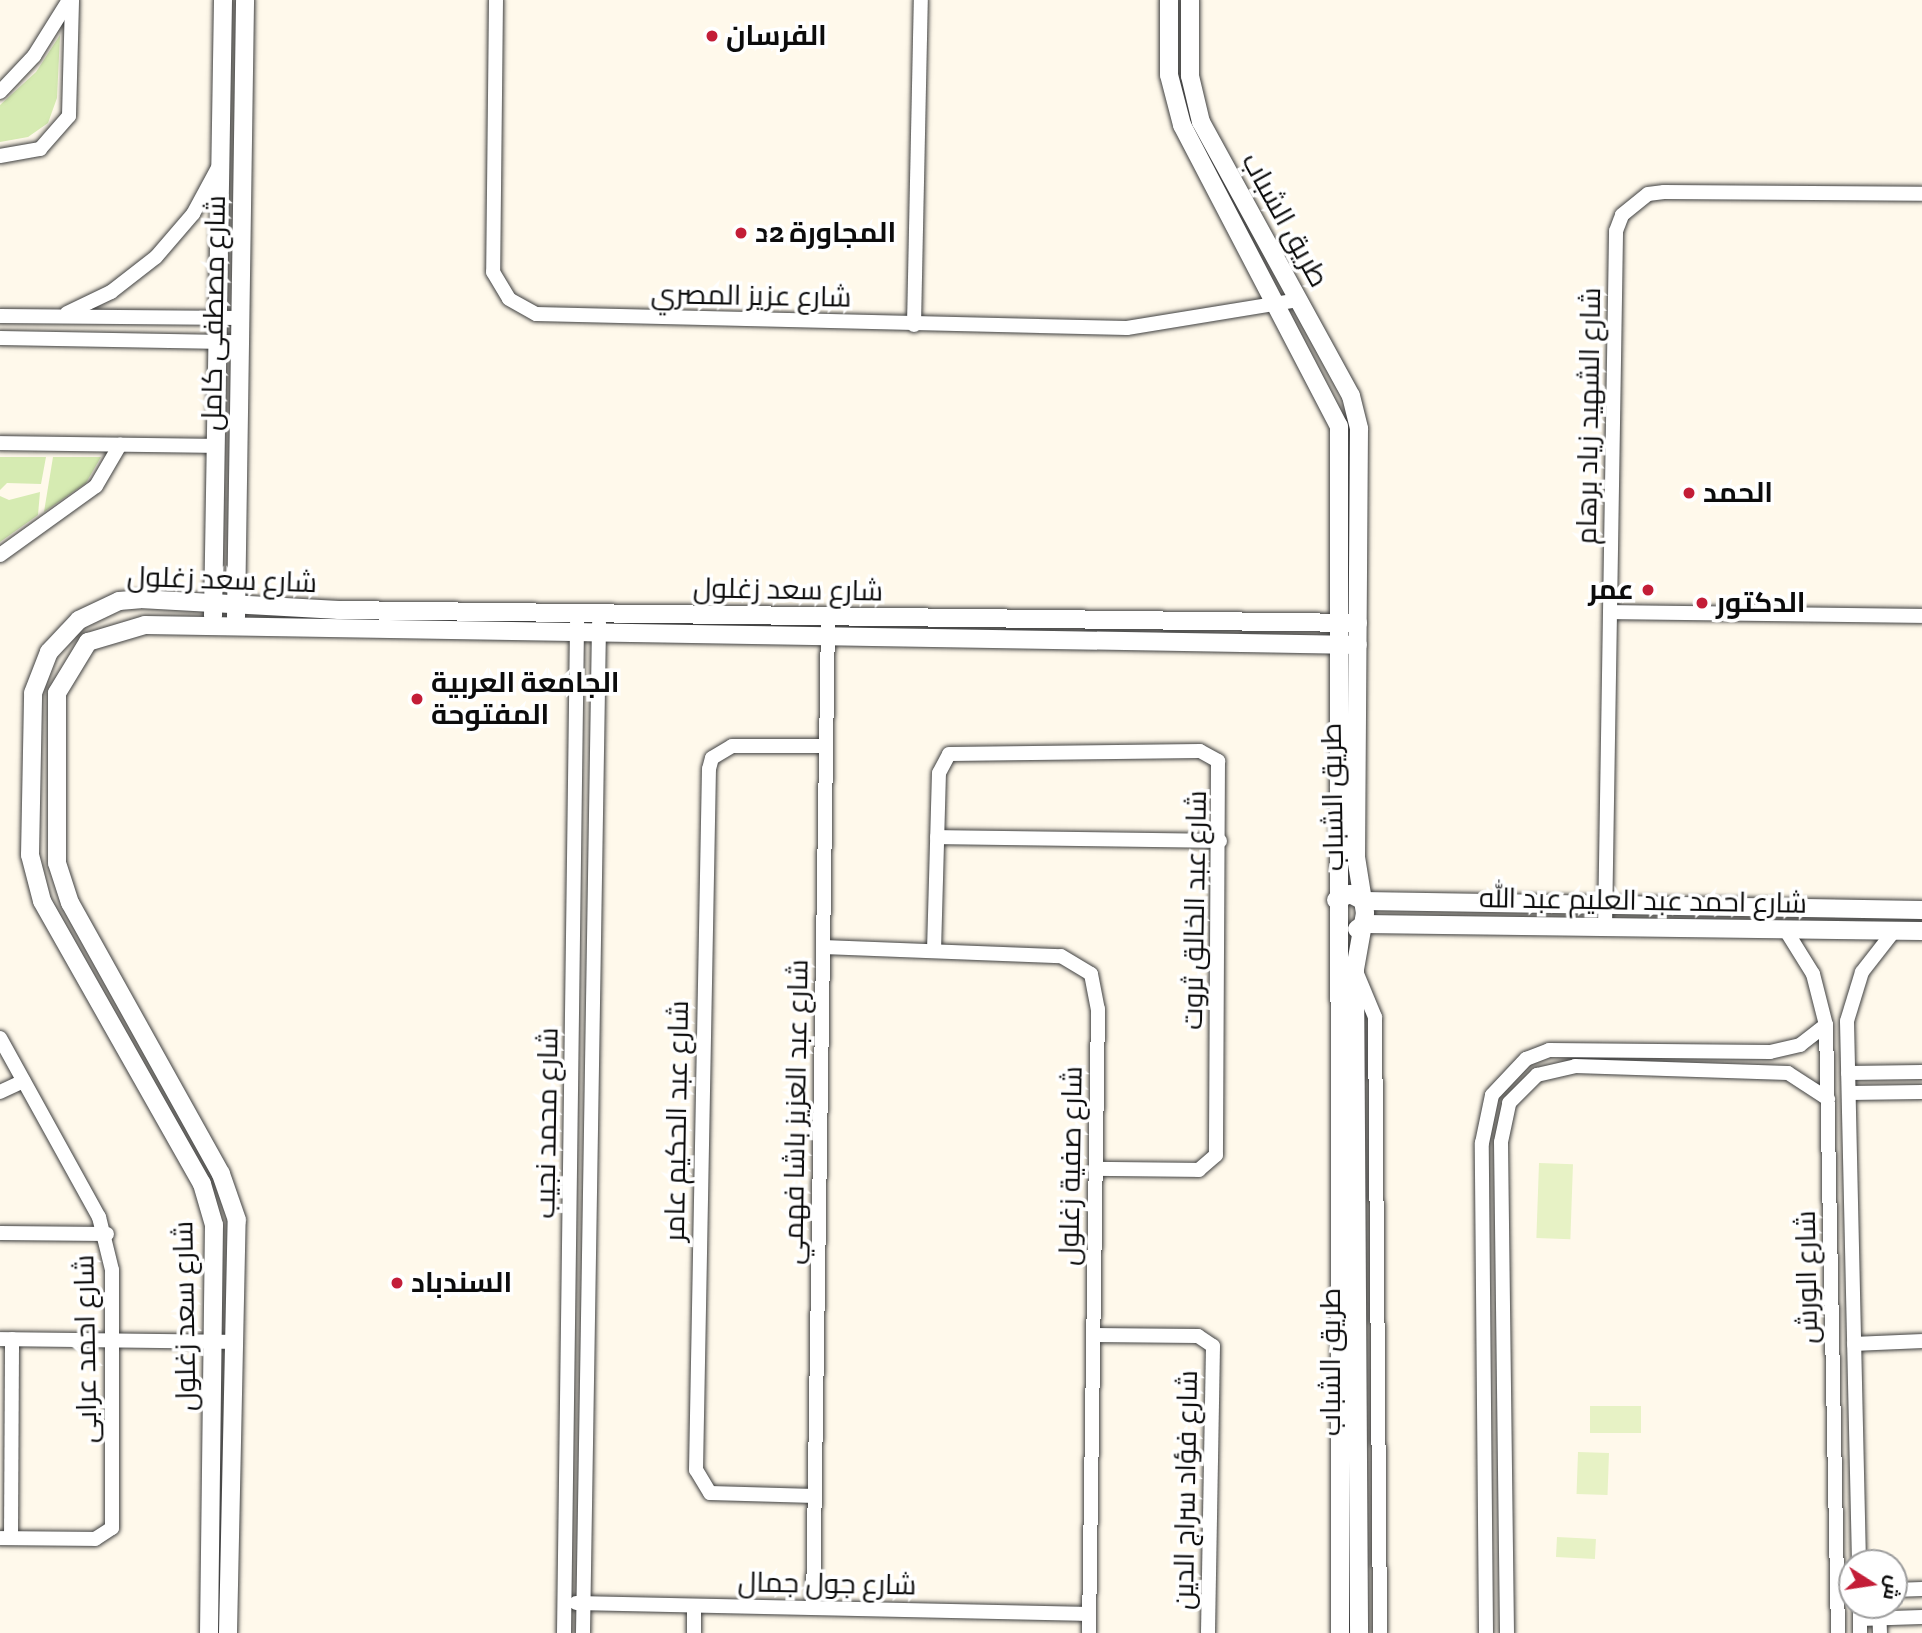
<!DOCTYPE html>
<meta charset="utf-8">
<style>
body{margin:0}
#map{position:relative;width:1922px;height:1633px;overflow:hidden;background:#fff9eb;font-family:"Zilla Slab",Cairo,serif}
div>[style]{position:absolute}
.green>*{inset:0;background:#d6ebb2}
.pitch>*{inset:0;background:#e7f2c5;transform-origin:0 0}
.roads{filter:drop-shadow(0 0 2px #3f3f3f) drop-shadow(0 0 2px #3f3f3f)}
.minor>*{height:14px;margin:-7px;padding:0 7px;transform-origin:7px;border-radius:7px;background:#fff}
.tertiary>*{height:18px;margin:-9px;padding:0 9px;transform-origin:9px;border-radius:9px;background:#fff}
.dots>*{width:19px;height:19px;translate:-50% -50%;box-sizing:border-box;border:4px solid #fff;border-radius:50%}
span{translate:-50% -50%;white-space:nowrap;text-align:center;line-height:1.15;-webkit-text-stroke:7px #fff;paint-order:stroke}
.poi-label{font-size:28px;color:#0c0c0c;font-weight:700}
.left{translate:0 -50%;text-align:left}
.right{translate:-100% -50%;text-align:right}
.street-label{font-size:28px;color:#0c0c0c}
.north{position:absolute;left:1838px;top:1549px;width:70px;height:70px;box-sizing:border-box;background:#fff;border:2px solid #9e9e9e;border-radius:50%;rotate:102deg;font-size:19px;font-weight:700;line-height:28px;text-align:center;color:#0c0c0c}
.north::after{content:'';display:block;margin:auto;width:24px;height:32px;background:#c31d37;clip-path:polygon(50% 0,100% 100%,50% 72%,0 100%)}
</style>
<div id="map">
<div class="green">
<i style="clip-path:polygon(60px 35px,57px 98px,48px 123px,28px 137px,0 142px,0 105px,36px 72px)"></i>
<i style="clip-path:polygon(0 457px,46px 457px,41px 484px,7px 483px,0 490px)"></i>
<i style="clip-path:polygon(53px 457px,101px 457px,86px 483px,44px 512px)"></i>
<i style="clip-path:polygon(40px 492px,38px 515px,0 542px,0 496px,9px 500px)"></i>
</div>
<div class="pitch">
<i style="left:1539px;top:1163px;width:34px;height:75px;rotate:2deg"></i>
<i style="left:1590px;top:1406px;width:51px;height:27px"></i>
<i style="left:1578px;top:1452px;width:31px;height:42px;rotate:2deg"></i>
<i style="left:1557px;top:1537px;width:39px;height:20px;rotate:3deg"></i>
</div>
<div class="roads">
<div class="minor">
<i style="left:496px;top:0;width:272px;rotate:90.6deg"></i>
<i style="left:493px;top:272px;width:31px;rotate:59deg"></i>
<i style="left:509px;top:299px;width:31px;rotate:29deg"></i>
<i style="left:536px;top:314px;width:591px;rotate:1.36deg"></i>
<i style="left:1127px;top:328px;width:173px;rotate:-9.3deg"></i>
<i style="left:0;top:92px;width:50px;rotate:-46.6deg"></i>
<i style="left:34px;top:56px;width:66px;rotate:-58deg"></i>
<i style="left:0;top:156px;width:41px;rotate:-9.9deg"></i>
<i style="left:40px;top:149px;width:44px;rotate:-48.7deg"></i>
<i style="left:69px;top:116px;width:116px;rotate:-88.5deg"></i>
<i style="left:67px;top:313px;width:49px;rotate:-25.5deg"></i>
<i style="left:111px;top:292px;width:57px;rotate:-37.9deg"></i>
<i style="left:156px;top:257px;width:57px;rotate:-49.3deg"></i>
<i style="left:193px;top:214px;width:55px;rotate:-61.6deg"></i>
<i style="left:0;top:316px;width:240px;rotate:0.5deg"></i>
<i style="left:914px;top:325px;width:325px;rotate:-88.8deg"></i>
<i style="left:0;top:338px;width:240px;rotate:1deg"></i>
<i style="left:0;top:443px;width:216px;rotate:0.8deg"></i>
<i style="left:0;top:555px;width:118px;rotate:-35.7deg"></i>
<i style="left:96px;top:486px;width:48px;rotate:-59.7deg"></i>
<i style="left:1610px;top:612px;width:312px;rotate:0.7deg"></i>
<i style="left:937px;top:837px;width:283px;rotate:0.8deg"></i>
<i style="left:1605px;top:927px;width:696px;rotate:-89.09deg"></i>
<i style="left:1616px;top:231px;width:17px;rotate:-69deg"></i>
<i style="left:1622px;top:215px;width:33px;rotate:-39deg"></i>
<i style="left:1648px;top:194px;width:16px;rotate:-7deg"></i>
<i style="left:1664px;top:192px;width:258px;rotate:0.4deg"></i>
<i style="left:1785px;top:929px;width:53px;rotate:58.1deg"></i>
<i style="left:1813px;top:974px;width:53px;rotate:75.7deg"></i>
<i style="left:1826px;top:1025px;width:608px;rotate:88.87deg"></i>
<i style="left:823px;top:947px;width:238px;rotate:2.2deg"></i>
<i style="left:1061px;top:956px;width:35px;rotate:31deg"></i>
<i style="left:1091px;top:974px;width:36px;rotate:79deg"></i>
<i style="left:1098px;top:1009px;width:624px;rotate:90.83deg"></i>
<i style="left:934px;top:951px;width:178px;rotate:-88.4deg"></i>
<i style="left:939px;top:773px;width:21px;rotate:-62deg"></i>
<i style="left:949px;top:754px;width:251px;rotate:-0.7deg"></i>
<i style="left:1200px;top:751px;width:21px;rotate:29deg"></i>
<i style="left:1218px;top:761px;width:394px;rotate:90.3deg"></i>
<i style="left:1216px;top:1155px;width:23px;rotate:139deg"></i>
<i style="left:1199px;top:1170px;width:104px;rotate:-179.4deg"></i>
<i style="left:1355px;top:969px;width:52px;rotate:67.4deg"></i>
<i style="left:1375px;top:1017px;width:616px;rotate:89.53deg"></i>
<i style="left:0;top:1038px;width:205px;rotate:61.1deg"></i>
<i style="left:99px;top:1217px;width:55px;rotate:76.2deg"></i>
<i style="left:112px;top:1270px;width:258px;rotate:90deg"></i>
<i style="left:112px;top:1528px;width:20px;rotate:147deg"></i>
<i style="left:95px;top:1539px;width:95px;rotate:-179.4deg"></i>
<i style="left:1848px;top:1073px;width:74px;rotate:-0.8deg"></i>
<i style="left:0;top:1092px;width:26px;rotate:-25deg"></i>
<i style="left:1849px;top:1093px;width:73px;rotate:-0.8deg"></i>
<i style="left:0;top:1233px;width:107px;rotate:0.5deg"></i>
<i style="left:1093px;top:1335px;width:105px;rotate:0.5deg"></i>
<i style="left:1198px;top:1336px;width:18px;rotate:34deg"></i>
<i style="left:1213px;top:1346px;width:287px;rotate:91deg"></i>
<i style="left:0;top:1339px;width:236px;rotate:0.7deg"></i>
<i style="left:1854px;top:1344px;width:68px;rotate:-2.5deg"></i>
<i style="left:815px;top:1496px;width:105px;rotate:-178.4deg"></i>
<i style="left:710px;top:1493px;width:27px;rotate:-121deg"></i>
<i style="left:696px;top:1470px;width:701px;rotate:-88.94deg"></i>
<i style="left:709px;top:769px;width:11px;rotate:-75deg"></i>
<i style="left:712px;top:758px;width:23px;rotate:-31deg"></i>
<i style="left:732px;top:746px;width:94px"></i>
<i style="left:11px;top:1538px;width:199px;rotate:-89.7deg"></i>
<i style="left:1859px;top:1563px;width:542px;rotate:-91.27deg"></i>
<i style="left:1847px;top:1021px;width:51px;rotate:-73deg"></i>
<i style="left:1862px;top:972px;width:52px;rotate:-52deg"></i>
<i style="left:1894px;top:1590px;width:28px;rotate:-2deg"></i>
<i style="left:576px;top:1603px;width:513px;rotate:1.23deg"></i>
<i style="left:1860px;top:1605px;width:28px;rotate:90deg"></i>
<i style="left:1879px;top:1605px;width:28px;rotate:88deg"></i>
<i style="left:813px;top:1608px;width:992px;rotate:-89.13deg"></i>
<i style="left:1860px;top:1619px;width:62px;rotate:-1.8deg"></i>
<i style="left:564px;top:1633px;width:1011px;rotate:-89.26deg"></i>
<i style="left:583px;top:1633px;width:1010px;rotate:-89.09deg"></i>
<i style="left:694px;top:1633px;width:27px;rotate:-90deg"></i>
<i style="left:1486px;top:1633px;width:490px;rotate:-90.5deg"></i>
<i style="left:1482px;top:1143px;width:49px;rotate:-78.2deg"></i>
<i style="left:1492px;top:1095px;width:50px;rotate:-46.6deg"></i>
<i style="left:1526px;top:1059px;width:25px;rotate:-21deg"></i>
<i style="left:1549px;top:1050px;width:221px;rotate:0.5deg"></i>
<i style="left:1770px;top:1052px;width:31px;rotate:-13deg"></i>
<i style="left:1800px;top:1045px;width:33px;rotate:-38deg"></i>
<i style="left:1507px;top:1633px;width:491px;rotate:-90.7deg"></i>
<i style="left:1501px;top:1142px;width:40px;rotate:-78deg"></i>
<i style="left:1509px;top:1103px;width:40px;rotate:-45deg"></i>
<i style="left:1537px;top:1075px;width:39px;rotate:-13deg"></i>
<i style="left:1575px;top:1066px;width:213px;rotate:1.9deg"></i>
<i style="left:1788px;top:1073px;width:48px;rotate:33deg"></i>
</div>
<div class="tertiary">
<i style="left:1169px;top:0;width:75px;rotate:90deg"></i>
<i style="left:1169px;top:75px;width:52px;rotate:75.4deg"></i>
<i style="left:1182px;top:125px;width:339px;rotate:62.5deg"></i>
<i style="left:1339px;top:426px;width:1207px;rotate:89.95deg"></i>
<i style="left:1190px;top:0;width:76px;rotate:90deg"></i>
<i style="left:1190px;top:76px;width:47px;rotate:76.6deg"></i>
<i style="left:1201px;top:122px;width:312px;rotate:61.3deg"></i>
<i style="left:1351px;top:396px;width:34px;rotate:76deg"></i>
<i style="left:1359px;top:429px;width:428px;rotate:90.4deg"></i>
<i style="left:1356px;top:857px;width:57px;rotate:80.9deg"></i>
<i style="left:1365px;top:913px;width:57px;rotate:100.1deg"></i>
<i style="left:1355px;top:969px;width:664px;rotate:89.65deg"></i>
<i style="left:213px;top:616px;width:616px;rotate:-89.07deg"></i>
<i style="left:236px;top:617px;width:617px;rotate:-89.16deg"></i>
<i style="left:1336px;top:900px;width:15px;rotate:-23deg"></i>
<i style="left:1350px;top:894px;width:16px;rotate:27deg"></i>
<i style="left:1364px;top:901px;width:558px;rotate:0.92deg"></i>
<i style="left:1357px;top:929px;width:9px;rotate:-36deg"></i>
<i style="left:1364px;top:924px;width:558px;rotate:0.72deg"></i>
<i style="left:209px;top:1633px;width:408px;rotate:-89.3deg"></i>
<i style="left:214px;top:1225px;width:43px;rotate:-106.3deg"></i>
<i style="left:202px;top:1184px;width:325px;rotate:-119.5deg"></i>
<i style="left:42px;top:901px;width:48px;rotate:-104.6deg"></i>
<i style="left:30px;top:855px;width:162px;rotate:-88.9deg"></i>
<i style="left:33px;top:693px;width:44px;rotate:-68.7deg"></i>
<i style="left:49px;top:652px;width:44px;rotate:-46.8deg"></i>
<i style="left:79px;top:620px;width:44px;rotate:-25.4deg"></i>
<i style="left:119px;top:601px;width:21px;rotate:-5deg"></i>
<i style="left:140px;top:599px;width:199px;rotate:3.2deg"></i>
<i style="left:339px;top:610px;width:1019px;rotate:0.73deg"></i>
<i style="left:228px;top:1633px;width:413px;rotate:-88.8deg"></i>
<i style="left:237px;top:1220px;width:49px;rotate:-109.2deg"></i>
<i style="left:221px;top:1174px;width:310px;rotate:-119.1deg"></i>
<i style="left:70px;top:903px;width:42px;rotate:-108deg"></i>
<i style="left:57px;top:863px;width:170px;rotate:-90deg"></i>
<i style="left:57px;top:693px;width:60px;rotate:-58.7deg"></i>
<i style="left:88px;top:642px;width:59px;rotate:-16.6deg"></i>
<i style="left:145px;top:625px;width:1213px;rotate:0.94deg"></i>
</div>
</div>
<div class="dots">
<i style="left:712px;top:36px;background:#c31d37"></i>
<i style="left:741px;top:233px;background:#c31d37"></i>
<i style="left:1689px;top:493px;background:#c31d37"></i>
<i style="left:1648px;top:590px;background:#c31d37"></i>
<i style="left:1702px;top:603px;background:#c31d37"></i>
<i style="left:417px;top:699px;background:#c31d37"></i>
<i style="left:397px;top:1283px;background:#c31d37"></i>
</div>
<div class="poi-label">
<span class="left" style="left:726px;top:36px">الفرسان</span>
<span class="left" style="left:755px;top:233px">المجاورة 2د</span>
<span class="left" style="left:1703px;top:493px">الحمد</span>
<span class="right" style="left:1634px;top:590px">عمر</span>
<span class="left" style="left:1716px;top:603px">الدكتور</span>
<span class="left" style="left:431px;top:699px">الجامعة العربية<br>المفتوحة</span>
<span class="left" style="left:411px;top:1283px">السندباد</span>
</div>
<div class="street-label">
<span style="left:1285px;top:220px;rotate:61deg">طريق الشباب</span>
<span style="left:751px;top:296px;rotate:1deg">شارع عزيز المصري</span>
<span style="left:214px;top:313px;rotate:-89deg">شارع مصطفى كامل</span>
<span style="left:1589px;top:416px;rotate:-89deg">شارع الشهيد زياد برهام</span>
<span style="left:222px;top:580px;rotate:2deg">شارع سعد زغلول</span>
<span style="left:788px;top:590px;rotate:1deg">شارع سعد زغلول</span>
<span style="left:1333px;top:797px;rotate:-91deg">طريق الشباب</span>
<span style="left:1643px;top:901px;rotate:1deg">شارع احمد عبد العليم عبد الله</span>
<span style="left:1195px;top:910px;rotate:-89deg">شارع عبد الخالق ثروت</span>
<span style="left:796px;top:1112px;rotate:-89deg">شارع عبد العزيز باشا فهمي</span>
<span style="left:677px;top:1121px;rotate:-89deg">شارع عبد الحكيم عامر</span>
<span style="left:547px;top:1123px;rotate:-89deg">شارع محمد نجيب</span>
<span style="left:1071px;top:1166px;rotate:-89deg">شارع صفية زغلول</span>
<span style="left:1807px;top:1277px;rotate:-91deg">شارع الورش</span>
<span style="left:185px;top:1316px;rotate:-91deg">شارع سعد زغلول</span>
<span style="left:86px;top:1349px;rotate:-91deg">شارع احمد عرابى</span>
<span style="left:1331px;top:1362px;rotate:-90deg">طريق الشباب</span>
<span style="left:1186px;top:1490px;rotate:-89deg">شارع فؤاد سراج الدين</span>
<span style="left:827px;top:1584px;rotate:1deg">شارع جول جمال</span>
</div>
<div class="north">ش</div>
</div>
